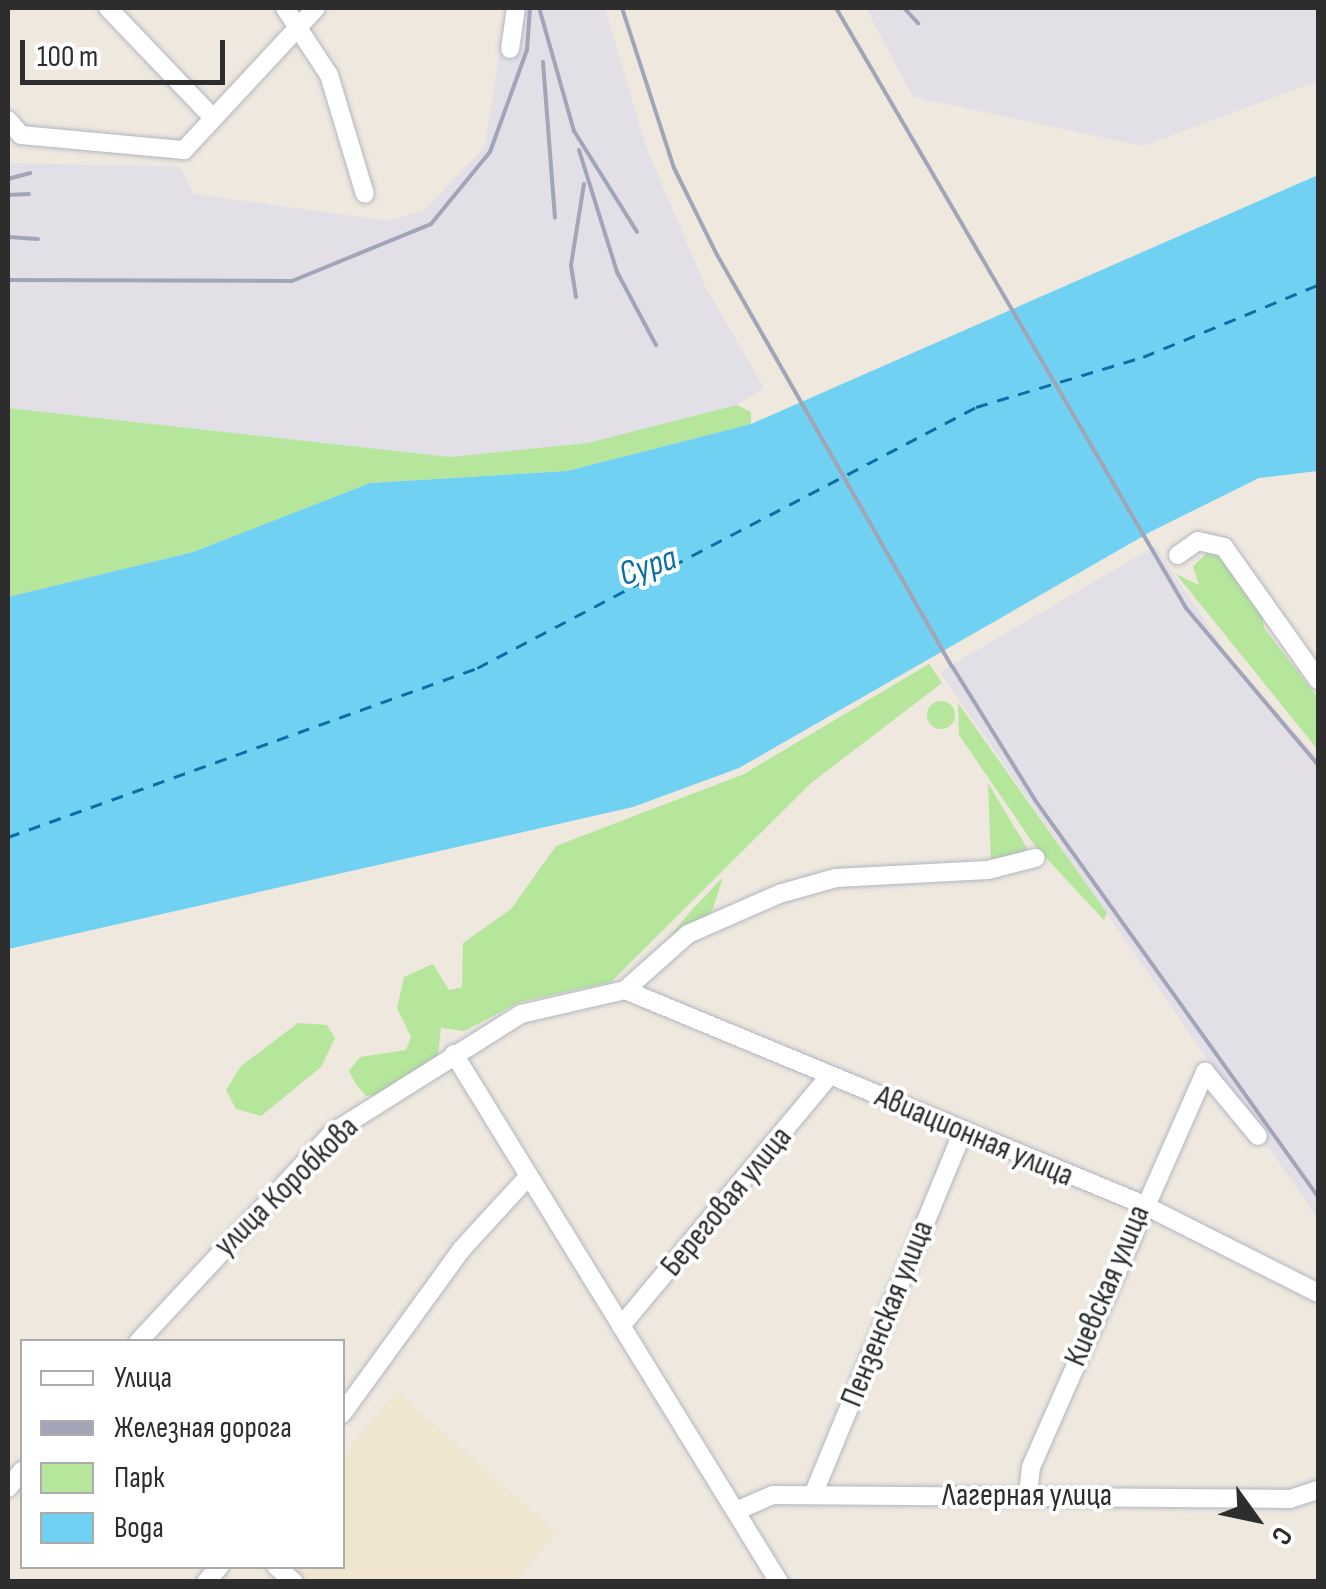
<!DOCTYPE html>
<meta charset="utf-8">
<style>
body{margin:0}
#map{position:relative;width:1326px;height:1589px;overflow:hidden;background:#eee8df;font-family:"Sofia Sans Condensed",sans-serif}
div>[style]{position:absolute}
.industrial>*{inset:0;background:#e2dfe7}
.education>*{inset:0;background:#f0e5cf}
.green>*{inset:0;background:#b5e69b}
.round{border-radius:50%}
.water>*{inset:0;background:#70d1f2}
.ferry>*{height:2.5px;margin-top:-1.25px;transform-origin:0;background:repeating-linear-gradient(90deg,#0a70a4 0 12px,transparent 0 22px)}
.roads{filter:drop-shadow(0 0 2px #b3b6c0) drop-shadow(0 0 2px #b3b6c0)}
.street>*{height:18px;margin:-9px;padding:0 9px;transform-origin:9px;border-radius:9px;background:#fff}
.rail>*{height:4px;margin:-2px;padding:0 2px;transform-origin:2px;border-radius:2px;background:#a1a5b7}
span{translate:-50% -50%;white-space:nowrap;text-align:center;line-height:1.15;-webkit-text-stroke:8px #fff;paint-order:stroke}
.street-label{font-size:32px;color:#2d2d2d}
.water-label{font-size:35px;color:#0a70a4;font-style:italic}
.frame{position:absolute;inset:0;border:10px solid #2d2d2d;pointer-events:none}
.legend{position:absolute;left:20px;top:1339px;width:325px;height:230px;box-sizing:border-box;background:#fff;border:2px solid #ababab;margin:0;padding:12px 18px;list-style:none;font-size:30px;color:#2d2d2d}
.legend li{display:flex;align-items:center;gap:20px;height:50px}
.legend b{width:50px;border:2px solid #ababab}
.north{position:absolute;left:1206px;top:1469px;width:100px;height:100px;-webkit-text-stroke:8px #fff;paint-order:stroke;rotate:123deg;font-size:28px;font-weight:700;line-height:40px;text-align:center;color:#2d2d2d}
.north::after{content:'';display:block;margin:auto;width:35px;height:45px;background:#2d2d2d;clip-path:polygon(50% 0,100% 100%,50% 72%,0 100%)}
.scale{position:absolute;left:20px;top:40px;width:205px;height:45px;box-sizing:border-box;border:5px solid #2d2d2d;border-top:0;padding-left:12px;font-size:30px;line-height:35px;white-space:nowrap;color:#2d2d2d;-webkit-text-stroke:8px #fff;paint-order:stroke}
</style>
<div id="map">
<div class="industrial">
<i style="clip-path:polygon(524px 8px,605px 8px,646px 147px,706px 288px,764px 388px,723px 413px,588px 443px,450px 457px,8px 408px,8px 163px,180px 167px,194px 194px,389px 221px,424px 210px,485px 147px,500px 49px,521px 50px)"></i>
<i style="clip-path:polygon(866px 8px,1318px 8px,1318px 81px,1143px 146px,913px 97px)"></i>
<i style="clip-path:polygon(1155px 546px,1240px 674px,1318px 758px,1318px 1219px,940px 672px)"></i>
</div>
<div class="education">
<i style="clip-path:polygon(397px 1392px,556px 1533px,514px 1581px,302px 1581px,285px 1567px,342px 1566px,343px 1456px)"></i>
</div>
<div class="green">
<i style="clip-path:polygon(737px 405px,751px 412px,751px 424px,567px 471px,370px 483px,193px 552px,8px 597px,8px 408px,450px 457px,588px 443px)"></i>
<i style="clip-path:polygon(1207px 553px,1222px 557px,1261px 605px,1264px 628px,1318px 698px,1318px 750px,1176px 574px,1199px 585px,1193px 566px)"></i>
<i style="clip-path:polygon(929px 664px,942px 683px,811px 783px,611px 982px,520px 1002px,464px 1031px,441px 1028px,438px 1056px,383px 1095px,366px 1096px,356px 1084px,349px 1071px,360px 1057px,406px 1050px,411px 1037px,397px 1008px,404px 977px,433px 964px,449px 990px,462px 987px,463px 943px,511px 909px,556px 846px,744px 774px)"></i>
<i class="round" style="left:927px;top:701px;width:28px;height:28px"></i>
<i style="clip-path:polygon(958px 703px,1107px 913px,1104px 920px,1035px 846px,959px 735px)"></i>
<i style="clip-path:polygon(988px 783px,1027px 848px,1023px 856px,991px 861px)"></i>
<i style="clip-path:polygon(723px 877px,711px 914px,667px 940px,690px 912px)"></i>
<i style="clip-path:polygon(298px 1023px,327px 1025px,335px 1038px,321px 1067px,261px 1116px,236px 1109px,226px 1090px,241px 1066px)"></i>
</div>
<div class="water">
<i style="clip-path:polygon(1318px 175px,1318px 471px,1259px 478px,1152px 531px,739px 768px,633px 807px,8px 949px,8px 597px,193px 552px,370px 483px,567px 471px,751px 424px)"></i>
</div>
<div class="ferry">
<i style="left:8px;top:837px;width:499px;rotate:-19.8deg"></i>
<i style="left:477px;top:668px;width:563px;rotate:-27.61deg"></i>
<i style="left:976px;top:407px;width:174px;rotate:-16.7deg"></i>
<i style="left:1143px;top:357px;width:189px;rotate:-22.4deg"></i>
</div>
<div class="roads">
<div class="street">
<i style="left:108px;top:8px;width:153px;rotate:46.3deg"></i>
<i style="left:285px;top:8px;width:80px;rotate:56.7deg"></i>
<i style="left:329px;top:75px;width:124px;rotate:73.2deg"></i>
<i style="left:510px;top:49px;width:41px;rotate:-81.7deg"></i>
<i style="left:8px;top:120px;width:20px;rotate:49deg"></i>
<i style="left:21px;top:135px;width:164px;rotate:5.3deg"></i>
<i style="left:184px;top:150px;width:194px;rotate:-47.1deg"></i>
<i style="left:1178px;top:555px;width:24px;rotate:-35deg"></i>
<i style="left:1198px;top:541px;width:27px;rotate:13deg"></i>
<i style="left:1224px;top:547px;width:163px;rotate:54.7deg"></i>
<i style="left:625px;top:990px;width:560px;rotate:22.49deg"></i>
<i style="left:1142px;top:1204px;width:197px;rotate:26.8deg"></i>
<i style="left:454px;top:1054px;width:620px;rotate:58.39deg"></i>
<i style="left:621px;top:1326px;width:325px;rotate:-50.2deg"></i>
<i style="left:138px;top:1342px;width:285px;rotate:-47.1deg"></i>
<i style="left:332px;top:1133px;width:223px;rotate:-32.2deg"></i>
<i style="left:521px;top:1014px;width:107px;rotate:-13deg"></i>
<i style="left:625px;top:990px;width:84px;rotate:-41.6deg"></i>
<i style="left:688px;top:934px;width:99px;rotate:-23.7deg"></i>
<i style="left:779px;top:894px;width:59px;rotate:-15.7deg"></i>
<i style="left:836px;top:878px;width:152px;rotate:-3deg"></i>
<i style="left:988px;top:870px;width:49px;rotate:-14.3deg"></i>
<i style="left:342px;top:1414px;width:203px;rotate:-54deg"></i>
<i style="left:461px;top:1250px;width:98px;rotate:-47.5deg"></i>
<i style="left:8px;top:1488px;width:22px;rotate:-51deg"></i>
<i style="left:813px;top:1495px;width:391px;rotate:-67.6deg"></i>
<i style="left:1028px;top:1495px;width:28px;rotate:-84deg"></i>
<i style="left:1031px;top:1467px;width:432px;rotate:-66.2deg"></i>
<i style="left:1205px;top:1072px;width:83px;rotate:50.4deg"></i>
<i style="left:736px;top:1511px;width:40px;rotate:-23.4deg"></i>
<i style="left:773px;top:1495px;width:517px;rotate:0.44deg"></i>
<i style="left:1290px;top:1499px;width:29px;rotate:-18deg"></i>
<i style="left:276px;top:1566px;width:24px;rotate:42deg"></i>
<i style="left:206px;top:1582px;width:21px;rotate:-49deg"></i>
</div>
</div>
<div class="rail">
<i style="left:622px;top:8px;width:168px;rotate:72deg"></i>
<i style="left:674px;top:168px;width:95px;rotate:63.7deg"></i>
<i style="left:716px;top:253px;width:476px;rotate:60.3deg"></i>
<i style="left:952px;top:666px;width:158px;rotate:58.2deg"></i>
<i style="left:1035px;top:800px;width:488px;rotate:54.5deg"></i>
<i style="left:836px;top:8px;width:695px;rotate:59.74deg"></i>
<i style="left:1186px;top:608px;width:205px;rotate:49.9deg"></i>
<i style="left:904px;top:8px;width:21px;rotate:47deg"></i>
<i style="left:540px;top:11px;width:125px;rotate:74.2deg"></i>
<i style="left:574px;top:131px;width:119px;rotate:58deg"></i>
<i style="left:543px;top:62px;width:156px;rotate:85.6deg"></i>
<i style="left:579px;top:150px;width:128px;rotate:72.7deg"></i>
<i style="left:617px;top:272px;width:83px;rotate:61.9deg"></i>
<i style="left:8px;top:179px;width:23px;rotate:-15deg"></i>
<i style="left:8px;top:195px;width:21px;rotate:-3deg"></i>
<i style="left:8px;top:237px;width:30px;rotate:4deg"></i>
<i style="left:8px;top:280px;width:284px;rotate:0.2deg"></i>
<i style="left:292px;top:281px;width:150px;rotate:-22.3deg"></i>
<i style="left:431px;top:224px;width:93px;rotate:-50.7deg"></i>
<i style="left:490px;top:152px;width:109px;rotate:-70.1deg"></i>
<i style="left:527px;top:50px;width:42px;rotate:-85.9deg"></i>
<i style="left:576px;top:297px;width:32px;rotate:-99deg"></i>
<i style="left:571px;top:265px;width:82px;rotate:-80.9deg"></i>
</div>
<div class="street-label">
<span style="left:974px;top:1137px;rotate:23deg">Авиационная улица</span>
<span style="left:287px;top:1187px;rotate:-44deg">улица Коробкова</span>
<span style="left:727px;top:1202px;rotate:-50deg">Береговая улица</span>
<span style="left:1108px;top:1286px;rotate:-67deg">Киевская улица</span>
<span style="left:888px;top:1314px;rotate:-68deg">Пензенская улица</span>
<span style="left:1027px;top:1496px">Лагерная улица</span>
</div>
<div class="water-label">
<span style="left:648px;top:567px;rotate:-19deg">Сура</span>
</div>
<div class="frame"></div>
<ul class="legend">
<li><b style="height:12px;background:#fff"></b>Улица</li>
<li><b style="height:12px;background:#a1a5b7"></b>Железная дорога</li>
<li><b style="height:28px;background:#b5e69b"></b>Парк</li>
<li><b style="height:28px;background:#70d1f2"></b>Вода</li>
</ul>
<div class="north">С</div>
<div class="scale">100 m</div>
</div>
